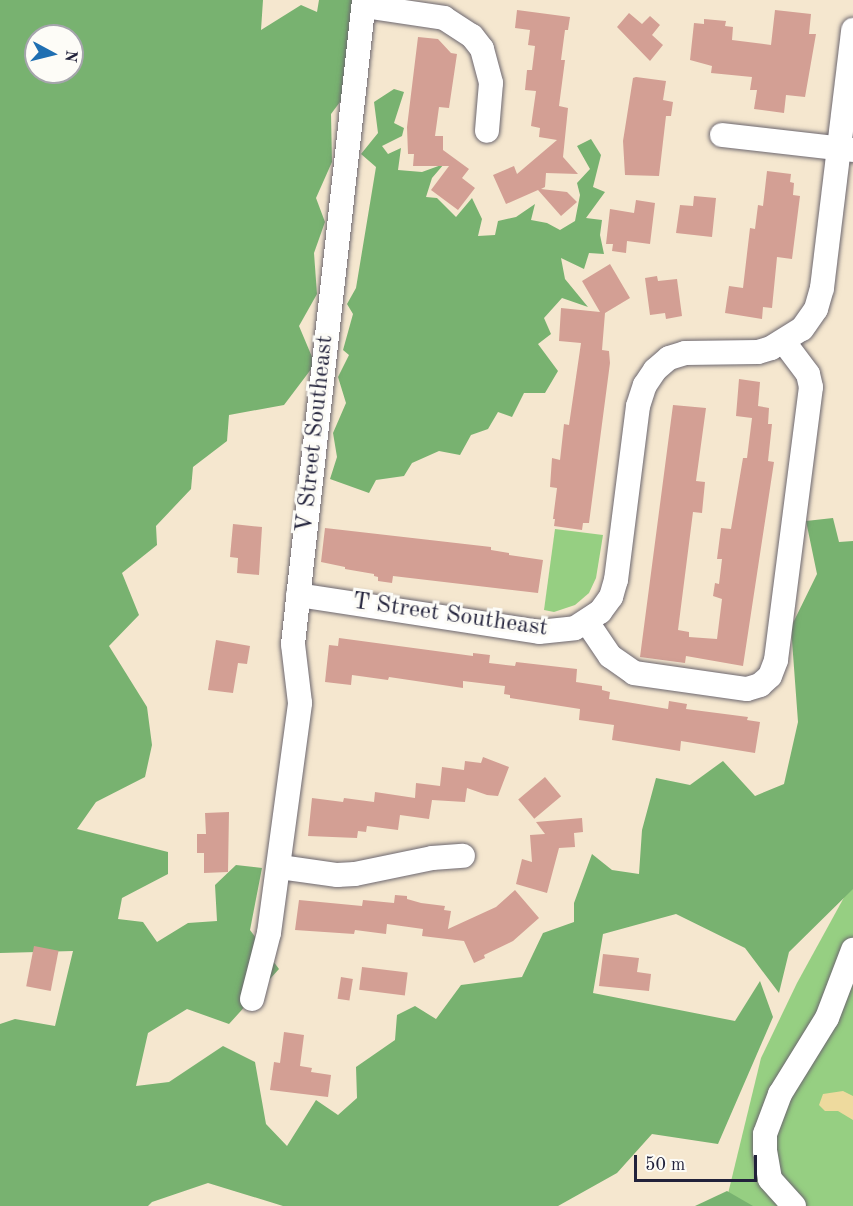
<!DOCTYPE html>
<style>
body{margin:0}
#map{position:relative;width:853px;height:1206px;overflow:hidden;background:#f5e7cf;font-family:"Old Standard TT",serif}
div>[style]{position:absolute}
.green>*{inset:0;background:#96cf82}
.forest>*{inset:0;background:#78b270}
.sand>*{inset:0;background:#eeda9e}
.building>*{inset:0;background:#d39f94;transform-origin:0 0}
.roads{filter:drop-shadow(0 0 2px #6c676f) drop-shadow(0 0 2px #6c676f)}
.minor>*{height:24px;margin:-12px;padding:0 12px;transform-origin:12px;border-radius:12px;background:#fff}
span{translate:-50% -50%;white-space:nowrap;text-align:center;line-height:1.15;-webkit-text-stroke:6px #fdfcf7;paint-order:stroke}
.street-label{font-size:24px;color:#22223b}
.north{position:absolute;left:24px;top:24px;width:60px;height:60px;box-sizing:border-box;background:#fdfcf7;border:2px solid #a5a5ac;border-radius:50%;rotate:97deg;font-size:16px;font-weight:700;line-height:24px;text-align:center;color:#22223b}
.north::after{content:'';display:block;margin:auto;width:21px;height:27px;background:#1f6fb2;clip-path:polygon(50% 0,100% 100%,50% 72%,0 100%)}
.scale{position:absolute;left:634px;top:1155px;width:123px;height:27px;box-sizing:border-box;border:3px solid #22223b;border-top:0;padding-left:8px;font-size:18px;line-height:21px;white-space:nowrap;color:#22223b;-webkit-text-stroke:4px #fdfcf7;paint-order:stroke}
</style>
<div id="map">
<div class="green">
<i style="clip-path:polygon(555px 529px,603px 535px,596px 578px,589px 593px,575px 605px,554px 612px,544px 610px)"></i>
<i style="clip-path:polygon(853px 881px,853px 1206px,725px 1206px,761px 1058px,797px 983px)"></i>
</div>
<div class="forest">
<i style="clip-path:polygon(evenodd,0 0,263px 0,261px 30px,301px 5px,317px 12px,319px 0,354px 0,349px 90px,331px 114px,332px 162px,316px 198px,325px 222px,314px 253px,317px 294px,299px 326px,315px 364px,284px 405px,229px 415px,227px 441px,193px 467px,191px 489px,156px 526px,157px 545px,122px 573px,139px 615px,109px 646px,147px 707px,152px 745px,145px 777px,96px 802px,77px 829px,168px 852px,168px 874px,122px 898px,118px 919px,143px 922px,157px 942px,188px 923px,217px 921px,215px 885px,236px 865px,262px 868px,250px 930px,279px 969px,229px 1024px,187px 1009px,148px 1033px,136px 1086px,169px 1082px,223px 1046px,255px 1062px,266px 1124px,287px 1146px,316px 1100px,338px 1115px,357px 1098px,356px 1067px,395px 1040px,397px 1015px,415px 1006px,436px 1019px,461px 985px,522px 977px,543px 933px,574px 922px,574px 903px,592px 854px,612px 870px,639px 874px,642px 830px,656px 778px,690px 785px,723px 761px,755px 796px,784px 784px,798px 722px,791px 627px,817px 574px,806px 521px,833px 518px,839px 542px,853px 541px,853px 889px,789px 952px,779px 993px,745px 948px,676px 914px,603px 934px,593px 993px,735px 1021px,760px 981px,773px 1017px,718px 1144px,652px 1134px,617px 1173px,558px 1206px,283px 1206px,208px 1183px,152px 1202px,148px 1206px,0 1206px,0 1024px,15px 1019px,55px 1026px,73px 951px,0 953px,0 0,36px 36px,72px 36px,72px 72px,36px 72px,36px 36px)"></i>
<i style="clip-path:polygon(394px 89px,404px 92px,394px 123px,404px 128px,402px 136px,382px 146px,388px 154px,401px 148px,398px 170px,422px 172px,444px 164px,432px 178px,426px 197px,437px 198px,456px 217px,472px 198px,482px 219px,478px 236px,495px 235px,498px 221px,516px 217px,535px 204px,531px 220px,547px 223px,560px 230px,575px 221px,580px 195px,577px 183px,590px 169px,577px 146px,591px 139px,601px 155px,593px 187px,605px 192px,586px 218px,602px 220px,600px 235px,604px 254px,589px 253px,584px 269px,561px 258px,565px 279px,588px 307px,562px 298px,544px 318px,551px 334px,538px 344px,558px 371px,545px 393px,524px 393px,512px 417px,498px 412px,488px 429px,471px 435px,460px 455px,439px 451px,412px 463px,404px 476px,376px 480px,369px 493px,330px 479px,337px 457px,333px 433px,346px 403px,338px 377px,349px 355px,343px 350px,353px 314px,347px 304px,356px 288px,376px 167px,361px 154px,378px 133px,374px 102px)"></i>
<i style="clip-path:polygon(727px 1191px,753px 1206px,695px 1206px)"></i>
</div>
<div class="sand">
<i style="clip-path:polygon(843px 1091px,853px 1096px,853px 1120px,838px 1111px,825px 1111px,819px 1105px,823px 1094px)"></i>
</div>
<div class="building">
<i style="clip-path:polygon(517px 10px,570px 17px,568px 30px,565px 30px,561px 60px,565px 60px,559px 106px,568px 108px,563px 157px,578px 174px,546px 173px,545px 187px,541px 189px,567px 192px,577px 202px,561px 216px,538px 190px,506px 204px,493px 175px,514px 166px,517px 174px,557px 140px,539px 137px,540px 128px,531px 126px,536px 91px,525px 90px,527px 70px,532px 70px,535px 46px,528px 45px,530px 30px,515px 28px)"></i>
<i style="clip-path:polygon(775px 10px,811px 14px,809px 34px,816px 34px,805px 97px,786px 95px,784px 113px,754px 109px,757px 90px,750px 90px,752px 77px,711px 73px,712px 66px,690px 60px,694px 23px,704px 24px,704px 19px,726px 21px,725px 26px,733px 27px,732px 40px,771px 45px)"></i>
<i style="clip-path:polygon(629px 13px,642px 24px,650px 16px,660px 25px,652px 35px,663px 45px,650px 61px,617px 27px)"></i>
<i style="clip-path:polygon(418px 37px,438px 39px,451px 53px,457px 54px,449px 108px,439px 107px,435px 136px,443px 136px,443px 150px,469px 169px,462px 178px,475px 188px,458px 210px,431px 190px,449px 166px,413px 166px,414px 154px,408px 154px,407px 127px)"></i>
<i style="clip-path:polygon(636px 77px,666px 81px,663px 100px,673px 102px,671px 116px,666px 116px,659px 176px,625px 175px,623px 141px,633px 78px)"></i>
<i style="clip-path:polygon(767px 171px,791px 174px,790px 182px,794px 183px,793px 195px,800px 196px,792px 259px,777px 257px,772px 308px,763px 307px,762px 319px,725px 313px,729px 286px,743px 288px,750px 228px,755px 229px,758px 205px,763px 206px)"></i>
<i style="clip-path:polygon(694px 196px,716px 198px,712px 237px,676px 233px,680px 205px,693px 206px)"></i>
<i style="clip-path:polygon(636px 200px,655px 203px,650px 244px,627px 241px,626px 253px,612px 251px,613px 244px,606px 244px,610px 209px,634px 213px)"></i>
<i style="clip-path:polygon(610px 264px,630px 298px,605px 313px,602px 350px,609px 351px,610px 363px,589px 523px,583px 523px,582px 530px,554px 526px,555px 519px,553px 519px,557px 488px,550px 487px,552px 458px,560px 460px,564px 424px,569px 425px,581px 343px,559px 341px,561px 308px,600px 312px,582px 281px)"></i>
<i style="clip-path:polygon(657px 276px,658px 281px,677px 279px,682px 316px,666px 319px,665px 313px,650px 315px,645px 278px)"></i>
<i style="clip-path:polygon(739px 379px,760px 382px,758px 406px,769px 408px,768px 424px,772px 424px,768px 461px,774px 462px,743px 666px,686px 656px,685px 663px,640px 657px,673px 405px,706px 408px,696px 481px,705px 482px,702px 513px,693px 512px,678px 630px,689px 632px,689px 637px,717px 639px,722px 599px,713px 596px,715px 583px,719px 584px,722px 559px,717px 559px,721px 528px,731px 529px,743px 458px,747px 458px,752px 418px,736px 416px)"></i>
<i style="clip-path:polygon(233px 524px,262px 527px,259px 575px,237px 573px,238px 558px,230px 557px)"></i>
<i style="clip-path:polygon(325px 528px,491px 547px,491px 550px,509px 553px,509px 555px,543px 560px,538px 593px,393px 576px,392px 583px,378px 581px,378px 577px,374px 576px,374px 574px,345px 569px,345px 567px,321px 562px)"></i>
<i style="clip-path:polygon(339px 638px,473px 656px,473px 653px,490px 655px,489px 663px,515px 666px,516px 662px,577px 669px,576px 682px,602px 686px,602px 690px,610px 692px,609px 699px,668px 709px,669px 701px,687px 704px,686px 709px,748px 717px,747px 720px,760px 722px,755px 753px,681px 741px,680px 751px,612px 740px,614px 725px,579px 720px,580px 709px,510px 698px,510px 695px,504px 694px,505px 686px,463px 681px,463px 688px,389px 677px,388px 680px,352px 675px,351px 685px,325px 682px,329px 645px,338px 646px)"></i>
<i style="clip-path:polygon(216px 640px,250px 646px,247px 664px,238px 663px,233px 693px,208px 690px)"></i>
<i style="clip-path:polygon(483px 757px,509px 767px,498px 796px,487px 795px,467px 788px,465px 802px,432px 800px,429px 819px,400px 815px,398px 830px,367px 826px,366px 832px,358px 831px,357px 838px,308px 836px,312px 798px,343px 802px,344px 798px,374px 802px,375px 792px,415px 798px,416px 783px,440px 786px,442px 767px,464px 770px,465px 761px,481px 763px)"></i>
<i style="left:545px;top:777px;width:25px;height:35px;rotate:50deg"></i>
<i style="clip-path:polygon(229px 812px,228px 872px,204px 873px,204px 853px,197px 853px,197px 834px,206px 834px,205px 813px)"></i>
<i style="clip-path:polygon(582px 818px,583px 832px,574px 833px,575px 847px,559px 848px,547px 893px,516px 884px,522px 859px,532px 862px,530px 835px,545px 834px,536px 822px)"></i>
<i style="clip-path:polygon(515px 890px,539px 918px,513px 941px,484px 955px,485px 958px,474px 963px,464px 941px,422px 936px,423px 929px,387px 924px,386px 934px,355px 930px,354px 934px,295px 930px,299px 900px,362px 906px,363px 900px,394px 903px,395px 895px,407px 896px,407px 899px,421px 903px,445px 906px,444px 910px,451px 911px,448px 929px,496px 907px)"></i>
<i style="left:34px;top:946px;width:25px;height:41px;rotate:11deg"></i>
<i style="clip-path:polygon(603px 954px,639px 958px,637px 972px,651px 974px,649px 991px,599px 986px)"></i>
<i style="left:362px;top:967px;width:46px;height:23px;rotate:7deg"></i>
<i style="left:341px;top:977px;width:12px;height:22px;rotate:9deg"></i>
<i style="clip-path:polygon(284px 1032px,304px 1035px,300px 1066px,312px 1068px,311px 1072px,331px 1075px,328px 1097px,270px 1090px,274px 1062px,280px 1063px)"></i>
</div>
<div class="roads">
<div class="minor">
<i style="left:364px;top:6px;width:81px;rotate:8.5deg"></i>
<i style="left:444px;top:18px;width:33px;rotate:33deg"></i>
<i style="left:472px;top:36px;width:16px;rotate:52deg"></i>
<i style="left:482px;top:49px;width:35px;rotate:75deg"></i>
<i style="left:491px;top:83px;width:48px;rotate:94.8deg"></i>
<i style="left:722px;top:135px;width:132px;rotate:6.5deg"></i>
<i style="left:298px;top:595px;width:244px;rotate:8.7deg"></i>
<i style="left:539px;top:632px;width:36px;rotate:-6deg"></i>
<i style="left:575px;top:628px;width:30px;rotate:-33deg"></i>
<i style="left:600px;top:612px;width:19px;rotate:-54deg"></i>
<i style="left:611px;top:597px;width:18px;rotate:-74deg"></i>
<i style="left:616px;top:580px;width:175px;rotate:-82.8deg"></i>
<i style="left:638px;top:406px;width:22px;rotate:-72deg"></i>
<i style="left:645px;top:385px;width:18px;rotate:-56deg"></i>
<i style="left:655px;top:370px;width:18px;rotate:-41deg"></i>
<i style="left:669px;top:358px;width:17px;rotate:-17deg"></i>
<i style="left:685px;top:353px;width:73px;rotate:-0.8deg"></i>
<i style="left:758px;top:352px;width:14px;rotate:-17deg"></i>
<i style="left:771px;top:348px;width:36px;rotate:-32deg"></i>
<i style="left:802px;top:329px;width:24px;rotate:-55deg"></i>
<i style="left:816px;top:309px;width:22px;rotate:-74deg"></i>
<i style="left:822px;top:288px;width:260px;rotate:-83.1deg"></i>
<i style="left:587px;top:622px;width:41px;rotate:55.9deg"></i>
<i style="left:610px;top:656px;width:29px;rotate:35deg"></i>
<i style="left:634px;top:673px;width:114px;rotate:8.1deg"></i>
<i style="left:747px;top:689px;width:14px;rotate:-17deg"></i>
<i style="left:760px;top:685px;width:13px;rotate:-42deg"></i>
<i style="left:770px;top:676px;width:17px;rotate:-69deg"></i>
<i style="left:776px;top:660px;width:275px;rotate:-82.7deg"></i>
<i style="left:811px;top:387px;width:13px;rotate:-103deg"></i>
<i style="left:808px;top:374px;width:40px;rotate:-127deg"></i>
<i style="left:280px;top:867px;width:58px;rotate:8deg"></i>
<i style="left:337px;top:875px;width:18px;rotate:-3deg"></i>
<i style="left:355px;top:874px;width:79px;rotate:-11.7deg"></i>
<i style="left:432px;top:858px;width:31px;rotate:-4deg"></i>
<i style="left:252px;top:999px;width:68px;rotate:-75.6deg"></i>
<i style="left:269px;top:933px;width:232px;rotate:-82.3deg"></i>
<i style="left:300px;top:703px;width:59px;rotate:-96.8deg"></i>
<i style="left:293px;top:644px;width:648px;rotate:-83.71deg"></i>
<i style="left:794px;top:1206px;width:36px;rotate:-132deg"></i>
<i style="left:770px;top:1179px;width:28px;rotate:-100deg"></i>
<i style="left:765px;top:1151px;width:17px;rotate:-90deg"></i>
<i style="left:765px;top:1134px;width:43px;rotate:-69.4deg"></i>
<i style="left:780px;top:1094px;width:89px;rotate:-58.3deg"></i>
<i style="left:827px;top:1018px;width:73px;rotate:-69.1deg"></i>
</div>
</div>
<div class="street-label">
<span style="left:316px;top:434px;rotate:-84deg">V Street Southeast</span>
<span style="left:450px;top:616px;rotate:8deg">T Street Southeast</span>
</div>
<div class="north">N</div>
<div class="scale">50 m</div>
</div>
